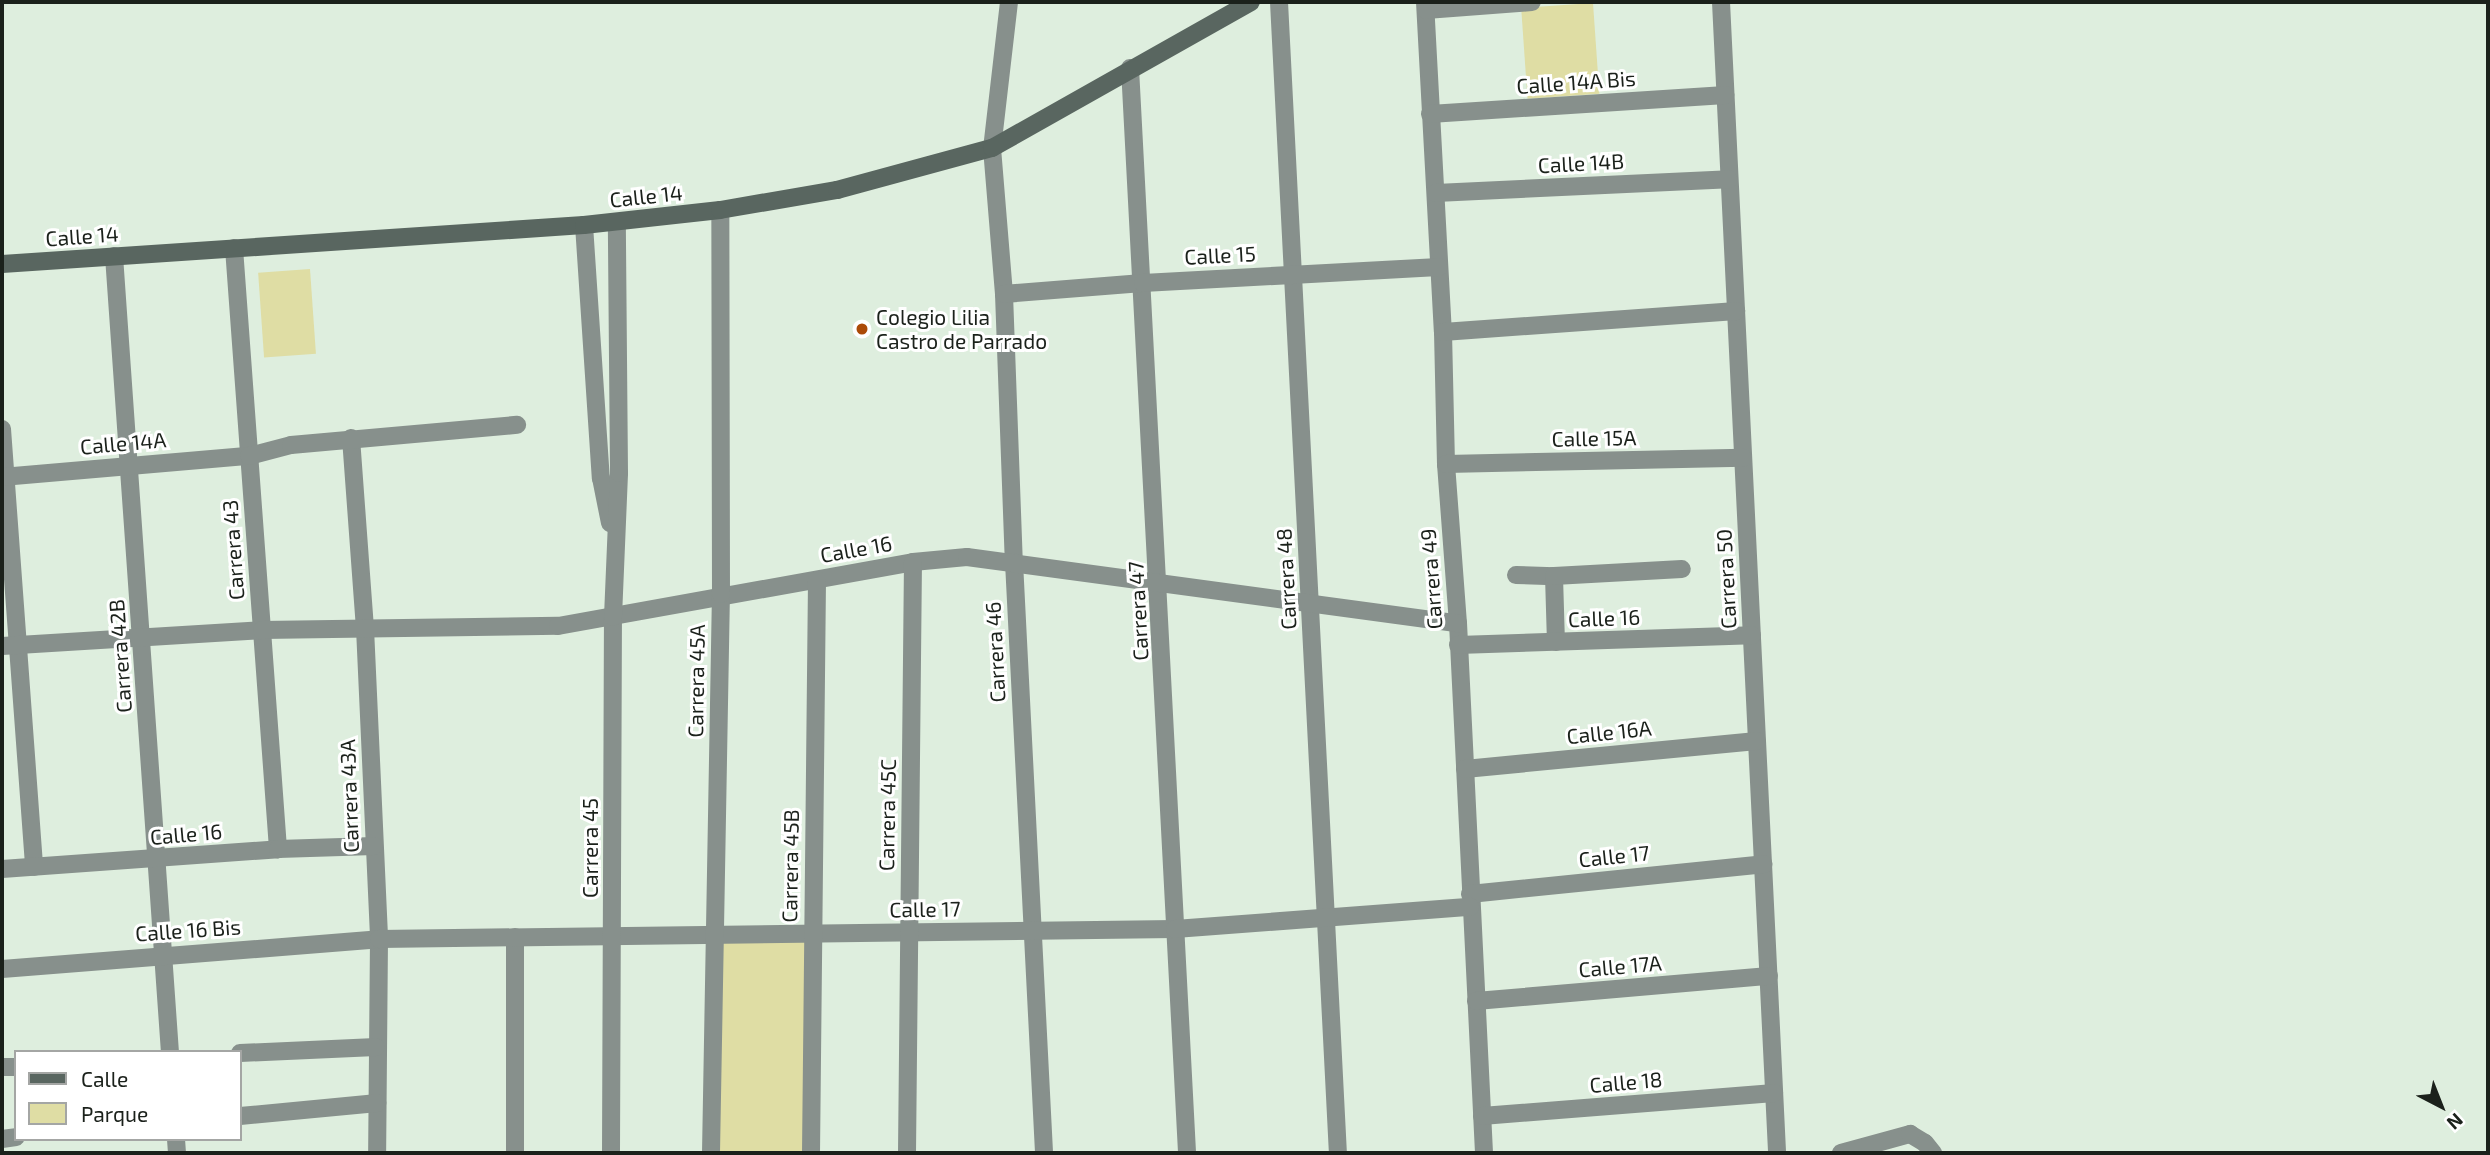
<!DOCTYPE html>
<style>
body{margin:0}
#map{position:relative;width:2490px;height:1155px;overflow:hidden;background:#deeede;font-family:"Exo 2",sans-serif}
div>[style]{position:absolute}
.green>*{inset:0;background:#dfdda4;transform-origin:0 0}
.street>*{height:18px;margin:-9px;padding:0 9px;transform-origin:9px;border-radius:9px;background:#87908c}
.secondary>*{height:18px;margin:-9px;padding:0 9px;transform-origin:9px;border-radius:9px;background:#596660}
.dots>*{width:19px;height:19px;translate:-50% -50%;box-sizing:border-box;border:4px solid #fff;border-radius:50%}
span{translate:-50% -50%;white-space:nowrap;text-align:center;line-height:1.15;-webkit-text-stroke:6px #fff;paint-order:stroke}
.street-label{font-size:21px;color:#1b211b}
.poi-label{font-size:21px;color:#1b211b}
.left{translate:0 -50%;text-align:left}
.frame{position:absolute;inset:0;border:4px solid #1b211b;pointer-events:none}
.legend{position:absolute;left:14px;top:1050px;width:228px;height:91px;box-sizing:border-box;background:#fff;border:2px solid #a4a6a4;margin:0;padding:9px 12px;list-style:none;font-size:21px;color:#1b211b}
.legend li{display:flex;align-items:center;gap:14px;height:35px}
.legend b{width:35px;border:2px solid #a4a6a4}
.north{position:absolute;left:2406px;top:1071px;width:70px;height:70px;-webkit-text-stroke:5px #fff;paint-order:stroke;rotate:138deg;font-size:19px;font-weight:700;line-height:28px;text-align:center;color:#1b211b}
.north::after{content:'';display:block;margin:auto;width:24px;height:32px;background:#1b211b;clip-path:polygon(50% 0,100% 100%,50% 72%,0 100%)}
</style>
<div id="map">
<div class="green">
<i style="left:1593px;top:3px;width:91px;height:72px;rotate:86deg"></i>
<i style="left:310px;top:269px;width:85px;height:52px;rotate:86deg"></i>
<i style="left:811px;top:933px;width:220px;height:98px;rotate:90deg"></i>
</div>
<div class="street">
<i style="left:1009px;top:2px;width:147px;rotate:96.6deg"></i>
<i style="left:992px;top:148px;width:146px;rotate:85.3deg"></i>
<i style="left:1004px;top:294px;width:268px;rotate:87.9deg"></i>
<i style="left:1014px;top:562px;width:592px;rotate:87.09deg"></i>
<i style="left:1279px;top:2px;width:1153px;rotate:87.07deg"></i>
<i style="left:1425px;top:2px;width:330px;rotate:86.9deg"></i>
<i style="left:1443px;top:332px;width:132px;rotate:88.7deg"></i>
<i style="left:1446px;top:464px;width:159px;rotate:85.7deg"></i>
<i style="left:1458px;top:623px;width:531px;rotate:87.19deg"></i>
<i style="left:1721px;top:2px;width:1152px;rotate:87.21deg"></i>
<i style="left:1426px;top:10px;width:106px;rotate:-4.3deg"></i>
<i style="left:1130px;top:68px;width:1086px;rotate:86.99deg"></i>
<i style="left:1430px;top:114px;width:296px;rotate:-3.7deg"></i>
<i style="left:1436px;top:193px;width:293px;rotate:-2.7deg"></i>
<i style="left:584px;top:225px;width:254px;rotate:86.2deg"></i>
<i style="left:601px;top:478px;width:46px;rotate:78.7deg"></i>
<i style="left:234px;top:248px;width:603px;rotate:85.81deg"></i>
<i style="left:114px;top:256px;width:798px;rotate:85.98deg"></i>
<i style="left:1004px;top:294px;width:139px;rotate:-4.5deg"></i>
<i style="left:1143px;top:283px;width:296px;rotate:-3.1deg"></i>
<i style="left:1443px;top:332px;width:294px;rotate:-4.1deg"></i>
<i style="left:2px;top:429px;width:439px;rotate:85.8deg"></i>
<i style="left:351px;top:438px;width:191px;rotate:85.8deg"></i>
<i style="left:365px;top:628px;width:311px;rotate:87.4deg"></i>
<i style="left:379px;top:939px;width:214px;rotate:90.5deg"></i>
<i style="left:1446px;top:464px;width:297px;rotate:-1.2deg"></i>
<i style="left:2px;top:477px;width:248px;rotate:-4.9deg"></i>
<i style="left:249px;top:456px;width:43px;rotate:-14.7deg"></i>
<i style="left:291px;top:445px;width:227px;rotate:-5.1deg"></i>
<i style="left:1516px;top:575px;width:38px;rotate:2deg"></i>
<i style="left:1554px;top:576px;width:66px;rotate:88.3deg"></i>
<i style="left:1554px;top:576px;width:128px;rotate:-3.1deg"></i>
<i style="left:1458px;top:645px;width:294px;rotate:-1.9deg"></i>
<i style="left:2px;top:646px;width:260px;rotate:-3.5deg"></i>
<i style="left:262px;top:630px;width:296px;rotate:-0.8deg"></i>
<i style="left:558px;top:626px;width:361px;rotate:-10.2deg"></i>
<i style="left:913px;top:562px;width:54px;rotate:-5.3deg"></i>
<i style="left:967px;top:557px;width:495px;rotate:7.7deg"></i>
<i style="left:1465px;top:769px;width:293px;rotate:-5.5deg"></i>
<i style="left:2px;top:869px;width:277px;rotate:-4.1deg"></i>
<i style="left:278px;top:849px;width:96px;rotate:-1.8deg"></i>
<i style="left:1470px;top:894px;width:295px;rotate:-5.8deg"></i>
<i style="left:515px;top:937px;width:216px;rotate:90deg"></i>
<i style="left:2px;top:969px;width:378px;rotate:-4.5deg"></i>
<i style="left:379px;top:939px;width:796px;rotate:-0.72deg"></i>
<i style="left:1175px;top:929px;width:296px;rotate:-4.3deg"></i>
<i style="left:1476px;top:1001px;width:294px;rotate:-4.9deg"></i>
<i style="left:240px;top:1053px;width:136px;rotate:-2.5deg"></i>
<i style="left:2px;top:1067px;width:14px"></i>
<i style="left:240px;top:1116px;width:138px;rotate:-5.4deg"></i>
<i style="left:1482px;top:1116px;width:293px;rotate:-4.5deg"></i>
<i style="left:2px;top:1139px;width:14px;rotate:-8deg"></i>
<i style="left:176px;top:1139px;width:14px;rotate:86deg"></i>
<i style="left:611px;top:1153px;width:536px;rotate:-89.79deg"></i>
<i style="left:613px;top:617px;width:144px;rotate:-87.6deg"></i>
<i style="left:619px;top:473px;width:251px;rotate:-90.5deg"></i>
<i style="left:711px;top:1153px;width:559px;rotate:-88.98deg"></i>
<i style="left:721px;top:594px;width:384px;rotate:-90.1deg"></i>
<i style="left:811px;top:1153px;width:573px;rotate:-89.4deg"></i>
<i style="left:907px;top:1153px;width:591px;rotate:-89.42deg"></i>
<i style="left:1841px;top:1153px;width:72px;rotate:-15.4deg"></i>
<i style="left:1910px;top:1134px;width:17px;rotate:31deg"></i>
<i style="left:1925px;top:1143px;width:13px;rotate:51deg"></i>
</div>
<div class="secondary">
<i style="left:2px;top:264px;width:583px;rotate:-3.83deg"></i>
<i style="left:584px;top:225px;width:137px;rotate:-6.3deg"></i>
<i style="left:720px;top:210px;width:119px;rotate:-9.7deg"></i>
<i style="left:837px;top:190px;width:161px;rotate:-15.2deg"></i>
<i style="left:992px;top:148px;width:297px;rotate:-29.4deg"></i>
</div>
<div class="dots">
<i style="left:862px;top:329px;background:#ab4a07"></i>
</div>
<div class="street-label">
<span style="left:1576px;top:82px;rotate:-4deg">Calle 14A Bis</span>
<span style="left:1581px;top:163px;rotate:-3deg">Calle 14B</span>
<span style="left:646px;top:196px;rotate:-6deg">Calle 14</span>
<span style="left:82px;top:236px;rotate:-4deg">Calle 14</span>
<span style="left:1220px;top:255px;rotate:-3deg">Calle 15</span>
<span style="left:1594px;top:438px;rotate:-1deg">Calle 15A</span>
<span style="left:123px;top:443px;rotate:-5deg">Calle 14A</span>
<span style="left:856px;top:549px;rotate:-10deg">Calle 16</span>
<span style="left:233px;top:550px;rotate:-94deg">Carrera 43</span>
<span style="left:1286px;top:579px;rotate:-93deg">Carrera 48</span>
<span style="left:1431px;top:579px;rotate:-94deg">Carrera 49</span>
<span style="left:1726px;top:579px;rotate:-93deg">Carrera 50</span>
<span style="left:1138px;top:611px;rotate:-93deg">Carrera 47</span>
<span style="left:1604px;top:618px;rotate:-2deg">Calle 16</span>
<span style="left:995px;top:652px;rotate:-93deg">Carrera 46</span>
<span style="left:120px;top:656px;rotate:-94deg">Carrera 42B</span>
<span style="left:696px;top:681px;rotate:-89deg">Carrera 45A</span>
<span style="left:1609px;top:732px;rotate:-6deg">Calle 16A</span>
<span style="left:349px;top:796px;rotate:-92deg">Carrera 43A</span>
<span style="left:887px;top:815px;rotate:-89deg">Carrera 45C</span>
<span style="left:186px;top:834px;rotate:-5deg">Calle 16</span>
<span style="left:590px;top:848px;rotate:-90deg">Carrera 45</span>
<span style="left:1614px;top:856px;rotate:-6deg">Calle 17</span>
<span style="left:790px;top:866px;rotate:-89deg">Carrera 45B</span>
<span style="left:925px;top:909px;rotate:-1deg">Calle 17</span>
<span style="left:188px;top:930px;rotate:-4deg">Calle 16 Bis</span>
<span style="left:1620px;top:966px;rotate:-5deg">Calle 17A</span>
<span style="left:1626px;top:1082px;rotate:-5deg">Calle 18</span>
</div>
<div class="poi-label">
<span class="left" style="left:876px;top:329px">Colegio Lilia<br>Castro de Parrado</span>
</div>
<div class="frame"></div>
<ul class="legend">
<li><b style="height:9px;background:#596660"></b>Calle</li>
<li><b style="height:19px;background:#dfdda4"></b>Parque</li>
</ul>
<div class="north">N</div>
</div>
